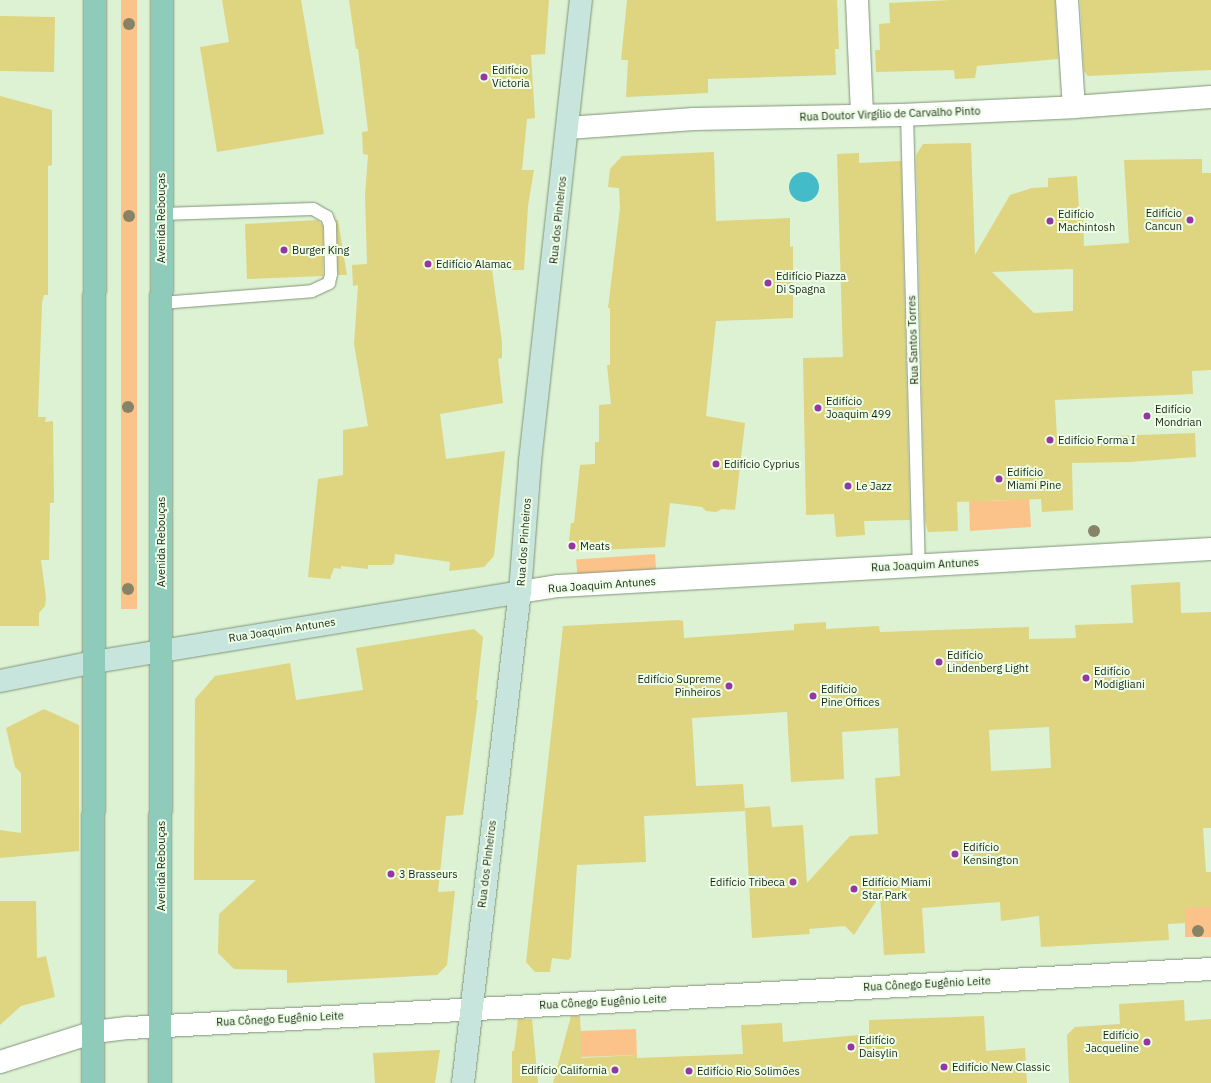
<!DOCTYPE html>
<meta charset="utf-8">
<style>
body{margin:0}
#map{position:relative;width:1211px;height:1083px;overflow:hidden;background:#dcf2d3;font-family:"IBM Plex Sans",sans-serif}
div>[style]{position:absolute}
.green>*{inset:0;background:#fbc389;transform-origin:0 0}
.water>*{inset:0;background:#44bbc9}
.round{border-radius:50%}
.building>*{inset:0;background:#dfd480;transform-origin:0 0}
.roads{filter:drop-shadow(0 0 1px #809478) drop-shadow(0 0 1px #809478)}
.lane>*{height:12px;margin:-6px;padding:0 6px;transform-origin:6px;border-radius:6px;background:#fff}
.street>*{height:22px;margin:-11px;padding:0 11px;transform-origin:11px;border-radius:11px;background:#fff}
.secondary>*{height:22px;margin:-11px;padding:0 11px;transform-origin:11px;border-radius:11px;background:#c7e5dc}
.primary>*{height:22px;margin:-11px;padding:0 11px;transform-origin:11px;border-radius:11px;background:#8fcbba}
.trees>*{width:12px;height:12px;margin:-6px;border-radius:50%;background:#868366}
.dots>*{width:11px;height:11px;translate:-50% -50%;box-sizing:border-box;border:2px solid #ecfee5;border-radius:50%}
span{translate:-50% -50%;white-space:nowrap;text-align:center;line-height:1.15;-webkit-text-stroke:4px #ecfee5;paint-order:stroke}
.poi-label{font-size:11px;color:#1b2318}
.left{translate:0 -50%;text-align:left}
.right{translate:-100% -50%;text-align:right}
.street-label{font-size:11px;color:#1b2318}
</style>
<div id="map">
<div class="green">
<i style="left:121px;top:0;width:16px;height:609px"></i>
<i style="clip-path:polygon(1029px 495px,1031px 527px,970px 531px,969px 498px,985px 497px,985px 501px,1013px 500px,1013px 496px)"></i>
<i style="left:655px;top:554px;width:15px;height:79px;rotate:86deg"></i>
<i style="left:1211px;top:907px;width:30px;height:26px;rotate:90deg"></i>
<i style="left:636px;top:1029px;width:26px;height:56px;rotate:88deg"></i>
</div>
<div class="water">
<i class="round" style="left:789px;top:172px;width:30px;height:30px"></i>
</div>
<div class="building">
<i style="clip-path:polygon(222px 0,301px 0,324px 134px,217px 152px,200px 47px,229px 42px)"></i>
<i style="clip-path:polygon(349px 0,549px 0,545px 54px,531px 55px,535px 118px,527px 119px,522px 170px,534px 170px,528px 206px,524px 270px,492px 270px,502px 342px,502px 358px,498px 359px,503px 403px,440px 414px,446px 459px,505px 451px,494px 556px,484px 567px,449px 571px,450px 562px,395px 554px,394px 563px,391px 565px,368px 565px,368px 569px,341px 566px,341px 569px,334px 568px,330px 579px,308px 577px,318px 479px,343px 475px,343px 430px,368px 426px,354px 344px,358px 285px,353px 286px,352px 265px,367px 264px,365px 196px,368px 155px,363px 154px,362px 132px,368px 131px,358px 49px,356px 49px)"></i>
<i style="clip-path:polygon(627px 0,837px 0,839px 49px,835px 49px,836px 75px,708px 79px,708px 93px,626px 97px,628px 60px,621px 60px)"></i>
<i style="clip-path:polygon(951px 0,1055px 0,1058px 59px,977px 66px,975px 78px,955px 79px,954px 70px,876px 72px,875px 50px,880px 50px,879px 24px,890px 23px,889px 3px)"></i>
<i style="clip-path:polygon(1080px 0,1211px 0,1211px 70px,1088px 76px,1084px 71px)"></i>
<i style="left:0;top:16px;width:55px;height:55px;rotate:1deg"></i>
<i style="clip-path:polygon(0 96px,52px 110px,52px 165px,48px 166px,48px 295px,44px 295px,42px 303px,38px 417px,46px 417px,45px 422px,53px 421px,54px 503px,50px 503px,49px 560px,41px 560px,46px 598px,45px 606px,39px 613px,39px 626px,0 626px)"></i>
<i style="clip-path:polygon(evenodd,971px 143px,975px 255px,1010px 195px,1032px 188px,1048px 187px,1048px 178px,1077px 176px,1079px 208px,1083px 208px,1084px 246px,1129px 243px,1124px 160px,1202px 159px,1202px 173px,1211px 173px,1211px 370px,1192px 371px,1193px 394px,1055px 400px,1057px 438px,1195px 433px,1196px 457px,1129px 462px,1072px 463px,1073px 510px,1042px 512px,1041px 499px,957px 502px,958px 531px,928px 532px,925px 520px,916px 155px,923px 144px,971px 143px,1073px 269px,1073px 311px,1034px 313px,992px 272px,1073px 269px)"></i>
<i style="clip-path:polygon(714px 152px,716px 221px,790px 218px,790px 247px,793px 246px,793px 318px,716px 321px,706px 416px,745px 423px,735px 510px,722px 509px,716px 512px,706px 511px,702px 507px,670px 503px,665px 547px,577px 551px,569px 540px,571px 523px,574px 523px,580px 465px,595px 464px,595px 442px,599px 442px,599px 405px,611px 404px,607px 365px,610px 365px,610px 308px,608px 308px,620px 208px,619px 188px,608px 187px,610px 169px,622px 156px)"></i>
<i style="clip-path:polygon(859px 153px,859px 163px,901px 161px,910px 520px,864px 521px,865px 535px,836px 537px,834px 514px,806px 515px,803px 358px,843px 357px,837px 154px)"></i>
<i style="clip-path:polygon(318px 220px,323px 226px,323px 276px,247px 279px,245px 224px)"></i>
<i style="clip-path:polygon(336px 220px,338px 220px,347px 275px,338px 275px)"></i>
<i style="clip-path:polygon(evenodd,1180px 582px,1181px 613px,1211px 612px,1211px 828px,1203px 828px,1206px 872px,1211px 872px,1211px 907px,1185px 908px,1186px 923px,1168px 924px,1169px 940px,1041px 947px,1039px 916px,1001px 921px,1000px 902px,922px 908px,925px 953px,884px 955px,880px 895px,854px 935px,845px 926px,809px 929px,810px 934px,752px 938px,745px 808px,770px 806px,772px 827px,803px 825px,807px 883px,850px 836px,878px 834px,875px 778px,900px 776px,898px 728px,842px 732px,844px 779px,791px 782px,787px 712px,692px 718px,696px 786px,743px 784px,745px 811px,644px 816px,646px 862px,577px 865px,571px 957px,568px 960px,552px 958px,550px 972px,535px 972px,526px 962px,563px 626px,679px 620px,683px 621px,684px 638px,794px 630px,794px 624px,826px 622px,826px 629px,879px 626px,880px 632px,1029px 627px,1029px 639px,1076px 638px,1075px 625px,1133px 623px,1131px 585px,1180px 582px,1049px 727px,1051px 768px,991px 771px,989px 730px,1049px 727px)"></i>
<i style="clip-path:polygon(474px 629px,483px 637px,476px 700px,478px 700px,465px 800px,463px 815px,446px 816px,438px 892px,455px 891px,447px 965px,437px 975px,287px 983px,287px 970px,234px 969px,218px 953px,219px 914px,256px 880px,194px 880px,195px 699px,215px 676px,290px 663px,296px 700px,363px 690px,356px 648px)"></i>
<i style="clip-path:polygon(44px 709px,79px 725px,79px 851px,0 858px,0 830px,21px 833px,21px 773px,15px 767px,6px 728px)"></i>
<i style="clip-path:polygon(0 901px,36px 901px,37px 958px,46px 956px,55px 997px,21px 1006px,0 1025px)"></i>
<i style="clip-path:polygon(1184px 1000px,1185px 1021px,1211px 1019px,1211px 1083px,1069px 1083px,1067px 1035px,1075px 1027px,1120px 1024px,1119px 1004px)"></i>
<i style="clip-path:polygon(571px 1016px,580px 1016px,582px 1058px,637px 1055px,637px 1058px,743px 1054px,741px 1025px,782px 1023px,783px 1042px,869px 1034px,869px 1020px,984px 1016px,986px 1051px,1025px 1048px,1027px 1083px,553px 1083px)"></i>
<i style="clip-path:polygon(518px 1019px,532px 1019px,538px 1083px,512px 1083px,512px 1051px,514px 1051px)"></i>
<i style="clip-path:polygon(440px 1050px,435px 1083px,375px 1083px,373px 1053px)"></i>
</div>
<div class="roads">
<div class="lane">
<i style="left:907px;top:115px;width:450px;rotate:88.5deg"></i>
<i style="left:161px;top:303px;width:151px;rotate:-4.5deg"></i>
<i style="left:312px;top:291px;width:19px;rotate:-25deg"></i>
<i style="left:329px;top:283px;width:9px;rotate:-77deg"></i>
<i style="left:331px;top:274px;width:49px;rotate:-91.2deg"></i>
<i style="left:330px;top:225px;width:9px;rotate:-111deg"></i>
<i style="left:327px;top:217px;width:16px;rotate:-150deg"></i>
<i style="left:313px;top:209px;width:151px;rotate:178.1deg"></i>
</div>
<div class="street">
<i style="left:857px;top:0;width:115px;rotate:87.5deg"></i>
<i style="left:1067px;top:0;width:107px;rotate:86.3deg"></i>
<i style="left:568px;top:128px;width:126px;rotate:-4.1deg"></i>
<i style="left:694px;top:119px;width:207px;rotate:-1.1deg"></i>
<i style="left:901px;top:115px;width:173px;rotate:-2.6deg"></i>
<i style="left:1074px;top:107px;width:137px;rotate:-4.2deg"></i>
<i style="left:520px;top:592px;width:39px;rotate:-9deg"></i>
<i style="left:559px;top:586px;width:653px;rotate:-3.25deg"></i>
<i style="left:0;top:1062px;width:99px;rotate:-17.7deg"></i>
<i style="left:94px;top:1032px;width:35px;rotate:-7deg"></i>
<i style="left:129px;top:1028px;width:1084px;rotate:-3.12deg"></i>
</div>
<div class="secondary">
<i style="left:0;top:681px;width:96px;rotate:-11.4deg"></i>
<i style="left:94px;top:662px;width:432px;rotate:-9.3deg"></i>
<i style="left:463px;top:1083px;width:494px;rotate:-83.4deg"></i>
<i style="left:520px;top:592px;width:131px;rotate:-85.6deg"></i>
<i style="left:530px;top:461px;width:464px;rotate:-83.7deg"></i>
</div>
<div class="primary">
<i style="left:93px;top:1083px;width:1083px;rotate:-89.89deg"></i>
<i style="left:160px;top:1083px;width:1083px;rotate:-89.89deg"></i>
</div>
</div>
<div class="trees">
<i style="left:129px;top:24px"></i>
<i style="left:129px;top:216px"></i>
<i style="left:128px;top:407px"></i>
<i style="left:1094px;top:531px"></i>
<i style="left:128px;top:589px"></i>
<i style="left:1198px;top:931px"></i>
</div>
<div class="dots">
<i style="left:484px;top:77px;background:#9437a1"></i>
<i style="left:1190px;top:220px;background:#9437a1"></i>
<i style="left:1050px;top:221px;background:#9437a1"></i>
<i style="left:284px;top:250px;background:#9437a1"></i>
<i style="left:428px;top:264px;background:#9437a1"></i>
<i style="left:768px;top:283px;background:#9437a1"></i>
<i style="left:818px;top:408px;background:#9437a1"></i>
<i style="left:1147px;top:416px;background:#9437a1"></i>
<i style="left:1050px;top:440px;background:#9437a1"></i>
<i style="left:716px;top:464px;background:#9437a1"></i>
<i style="left:999px;top:479px;background:#9437a1"></i>
<i style="left:848px;top:486px;background:#9437a1"></i>
<i style="left:572px;top:546px;background:#9437a1"></i>
<i style="left:939px;top:662px;background:#9437a1"></i>
<i style="left:1086px;top:678px;background:#9437a1"></i>
<i style="left:729px;top:686px;background:#9437a1"></i>
<i style="left:813px;top:696px;background:#9437a1"></i>
<i style="left:955px;top:854px;background:#9437a1"></i>
<i style="left:391px;top:874px;background:#9437a1"></i>
<i style="left:793px;top:882px;background:#9437a1"></i>
<i style="left:854px;top:889px;background:#9437a1"></i>
<i style="left:1147px;top:1042px;background:#9437a1"></i>
<i style="left:851px;top:1047px;background:#9437a1"></i>
<i style="left:944px;top:1067px;background:#9437a1"></i>
<i style="left:615px;top:1070px;background:#9437a1"></i>
<i style="left:689px;top:1071px;background:#9437a1"></i>
</div>
<div class="poi-label">
<span class="left" style="left:492px;top:77px">Edifício<br>Victoria</span>
<span class="right" style="left:1182px;top:220px">Edifício<br>Cancun</span>
<span class="left" style="left:1058px;top:221px">Edifício<br>Machintosh</span>
<span class="left" style="left:292px;top:250px">Burger King</span>
<span class="left" style="left:436px;top:264px">Edifício Alamac</span>
<span class="left" style="left:776px;top:283px">Edifício Piazza<br>Di Spagna</span>
<span class="left" style="left:826px;top:408px">Edifício<br>Joaquim 499</span>
<span class="left" style="left:1155px;top:416px">Edifício<br>Mondrian</span>
<span class="left" style="left:1058px;top:440px">Edifício Forma I</span>
<span class="left" style="left:724px;top:464px">Edifício Cyprius</span>
<span class="left" style="left:1007px;top:479px">Edifício<br>Miami Pine</span>
<span class="left" style="left:856px;top:486px">Le Jazz</span>
<span class="left" style="left:580px;top:546px">Meats</span>
<span class="left" style="left:947px;top:662px">Edifício<br>Lindenberg Light</span>
<span class="left" style="left:1094px;top:678px">Edifício<br>Modigliani</span>
<span class="right" style="left:721px;top:686px">Edifício Supreme<br>Pinheiros</span>
<span class="left" style="left:821px;top:696px">Edifício<br>Pine Offices</span>
<span class="left" style="left:963px;top:854px">Edifício<br>Kensington</span>
<span class="left" style="left:399px;top:874px">3 Brasseurs</span>
<span class="right" style="left:785px;top:882px">Edifício Tribeca</span>
<span class="left" style="left:862px;top:889px">Edifício Miami<br>Star Park</span>
<span class="right" style="left:1139px;top:1042px">Edifício<br>Jacqueline</span>
<span class="left" style="left:859px;top:1047px">Edifício<br>Daisylin</span>
<span class="left" style="left:952px;top:1067px">Edifício New Classic</span>
<span class="right" style="left:607px;top:1070px">Edifício California</span>
<span class="left" style="left:697px;top:1071px">Edifício Rio Solimões</span>
</div>
<div class="street-label">
<span style="left:890px;top:114px;rotate:-2deg">Rua Doutor Virgílio de Carvalho Pinto</span>
<span style="left:161px;top:218px;rotate:-90deg">Avenida Rebouças</span>
<span style="left:558px;top:220px;rotate:-84deg">Rua dos Pinheiros</span>
<span style="left:913px;top:340px;rotate:-92deg">Rua Santos Torres</span>
<span style="left:161px;top:542px;rotate:-90deg">Avenida Rebouças</span>
<span style="left:524px;top:542px;rotate:-86deg">Rua dos Pinheiros</span>
<span style="left:925px;top:565px;rotate:-3deg">Rua Joaquim Antunes</span>
<span style="left:602px;top:585px;rotate:-4deg">Rua Joaquim Antunes</span>
<span style="left:282px;top:630px;rotate:-9deg">Rua Joaquim Antunes</span>
<span style="left:487px;top:864px;rotate:-83deg">Rua dos Pinheiros</span>
<span style="left:161px;top:866px;rotate:-90deg">Avenida Rebouças</span>
<span style="left:927px;top:984px;rotate:-3deg">Rua Cônego Eugênio Leite</span>
<span style="left:603px;top:1002px;rotate:-3deg">Rua Cônego Eugênio Leite</span>
<span style="left:280px;top:1019px;rotate:-3deg">Rua Cônego Eugênio Leite</span>
</div>
</div>
